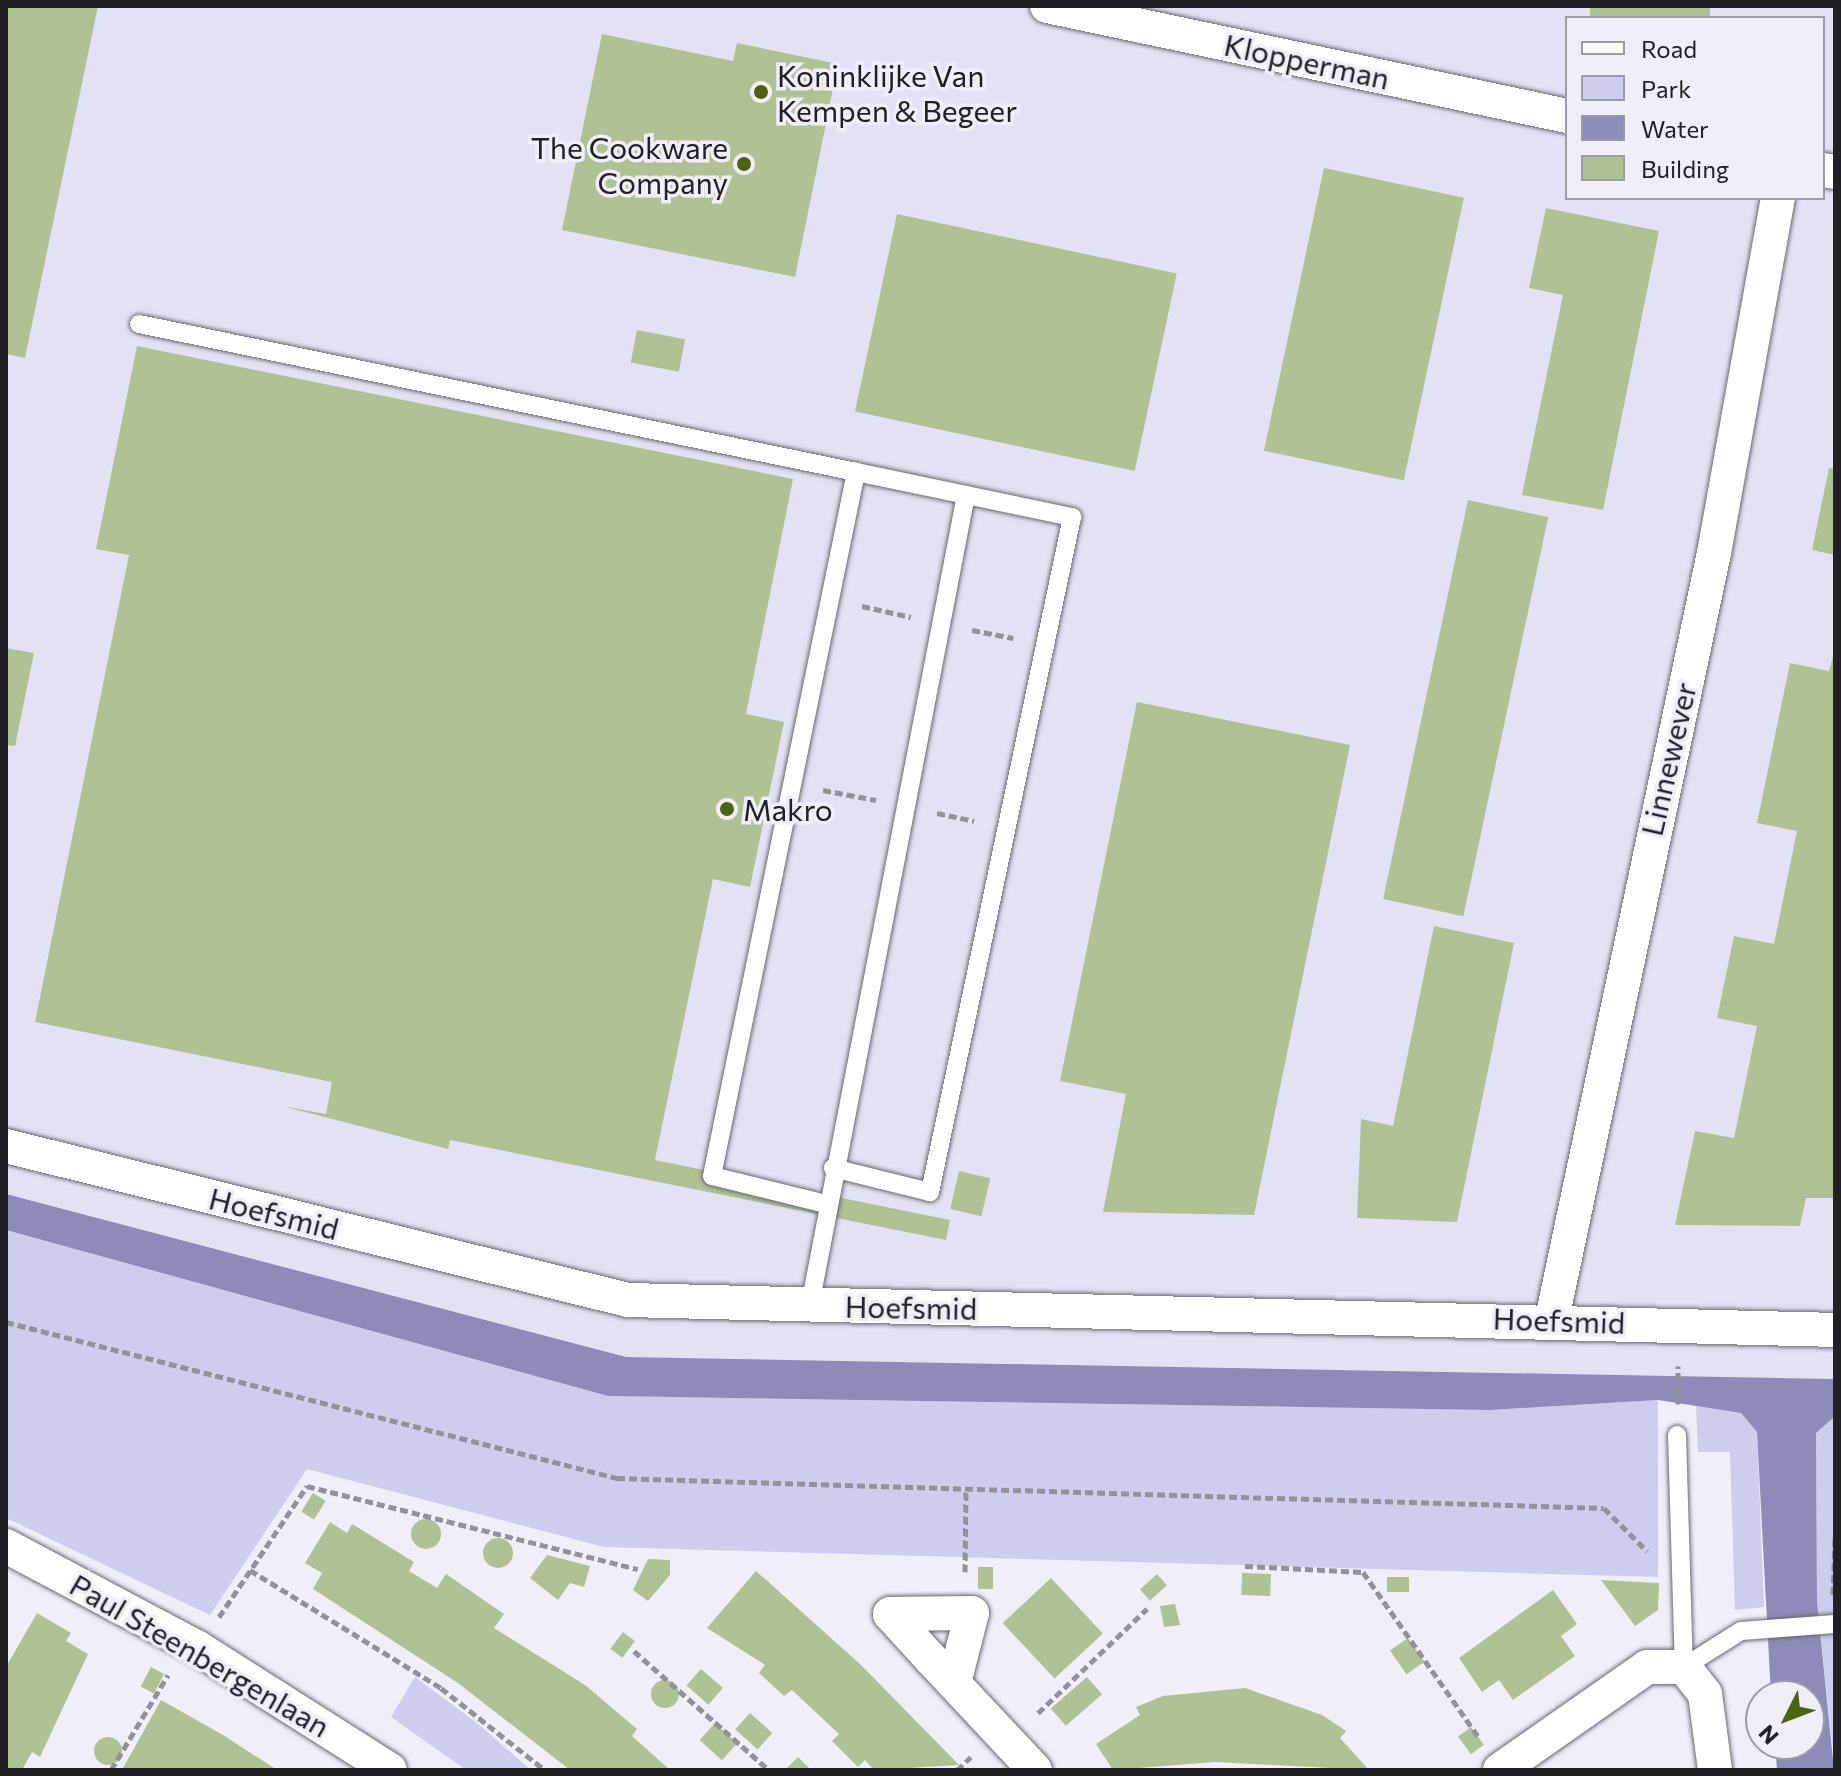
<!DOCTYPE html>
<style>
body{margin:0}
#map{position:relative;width:1841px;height:1776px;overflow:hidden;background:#efeef9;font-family:Commissioner,sans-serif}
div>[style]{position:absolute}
.built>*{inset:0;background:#e3e2f4}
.green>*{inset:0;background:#cfcdee}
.water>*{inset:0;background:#8f8bb9}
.building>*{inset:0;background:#b0c293;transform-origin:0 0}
.round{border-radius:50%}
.path>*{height:5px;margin-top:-2.5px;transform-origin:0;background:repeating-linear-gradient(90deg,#93929a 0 8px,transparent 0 12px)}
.roads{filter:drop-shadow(0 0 2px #696872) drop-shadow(0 0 2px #696872)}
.lane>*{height:18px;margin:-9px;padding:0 9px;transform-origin:9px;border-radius:9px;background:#fff}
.street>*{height:34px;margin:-17px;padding:0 17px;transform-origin:17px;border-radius:17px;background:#fff}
.dots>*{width:22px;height:22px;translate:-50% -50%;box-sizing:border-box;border:4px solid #efeef9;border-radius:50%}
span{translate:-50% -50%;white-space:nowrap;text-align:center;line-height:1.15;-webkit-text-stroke:7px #efeef9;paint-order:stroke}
.street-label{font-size:30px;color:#212024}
.poi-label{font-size:30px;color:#212024}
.left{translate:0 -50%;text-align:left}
.right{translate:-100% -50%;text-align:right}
.frame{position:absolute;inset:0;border:8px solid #212024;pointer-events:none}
.legend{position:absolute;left:1565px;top:16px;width:260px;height:184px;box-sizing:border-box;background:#efeef9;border:2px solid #9d9ca4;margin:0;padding:10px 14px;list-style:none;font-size:24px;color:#212024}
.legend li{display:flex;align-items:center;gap:16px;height:40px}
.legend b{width:40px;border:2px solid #9d9ca4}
.north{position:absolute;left:1745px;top:1680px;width:80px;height:80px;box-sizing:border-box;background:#efeef9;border:2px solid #9d9ca4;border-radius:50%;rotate:228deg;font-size:22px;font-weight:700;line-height:32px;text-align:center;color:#212024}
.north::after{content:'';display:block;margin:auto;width:28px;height:36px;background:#4c6311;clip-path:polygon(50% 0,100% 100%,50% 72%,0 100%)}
</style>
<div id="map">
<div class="built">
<i style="clip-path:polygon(evenodd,6px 6px,1835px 6px,1835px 1379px,626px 1357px,6px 1194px,6px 6px,1567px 18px,1823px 18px,1823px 198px,1567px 198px,1567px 18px)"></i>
</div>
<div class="green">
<i style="clip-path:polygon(6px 1230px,608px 1396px,1490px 1410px,1658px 1400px,1658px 1577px,604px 1547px,307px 1469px,210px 1615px,6px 1518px)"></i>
<i style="clip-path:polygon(1696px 1406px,1741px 1413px,1757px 1432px,1764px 1607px,1735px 1610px,1730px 1452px,1698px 1452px)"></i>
<i style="clip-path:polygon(1835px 1416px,1835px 1770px,1817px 1601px,1816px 1432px)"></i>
<i style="clip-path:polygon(415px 1677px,477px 1723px,531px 1770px,466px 1770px,391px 1717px)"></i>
</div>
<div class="water">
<i style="clip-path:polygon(6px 1194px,626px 1357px,1835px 1379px,1835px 1416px,1816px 1433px,1817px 1601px,1834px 1770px,1777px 1770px,1775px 1744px,1809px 1744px,1809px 1696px,1771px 1696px,1757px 1432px,1741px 1413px,1658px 1400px,1490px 1410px,608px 1396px,6px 1230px)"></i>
</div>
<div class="building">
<i style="clip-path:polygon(6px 6px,98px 6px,25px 358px,6px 354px)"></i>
<i style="left:1590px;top:6px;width:120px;height:12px"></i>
<i style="clip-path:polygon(602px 34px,733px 61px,737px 43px,838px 64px,795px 277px,562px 230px)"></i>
<i style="left:1324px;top:168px;width:143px;height:289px;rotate:12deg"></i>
<i style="clip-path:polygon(1546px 208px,1659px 231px,1603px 510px,1522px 495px,1563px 295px,1529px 288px)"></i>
<i style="left:897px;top:214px;width:286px;height:202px;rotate:12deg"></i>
<i style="left:637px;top:330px;width:49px;height:33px;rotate:11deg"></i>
<i style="clip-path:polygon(137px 346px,793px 479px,746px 714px,784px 722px,750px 887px,713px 879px,655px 1160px,950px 1220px,946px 1240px,450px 1140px,448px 1149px,282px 1106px,326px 1114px,332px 1082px,35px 1022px,129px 555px,96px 549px)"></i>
<i style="clip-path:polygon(1829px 468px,1835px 469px,1835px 555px,1812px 550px)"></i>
<i style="left:1468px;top:500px;width:82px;height:408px;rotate:12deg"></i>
<i style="clip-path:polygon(6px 648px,34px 653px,15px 746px,6px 745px)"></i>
<i style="clip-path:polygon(1835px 649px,1835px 1198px,1806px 1198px,1800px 1226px,1675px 1225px,1695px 1131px,1734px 1138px,1757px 1026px,1717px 1018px,1734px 936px,1774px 944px,1797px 831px,1757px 823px,1790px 663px,1829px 671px)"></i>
<i style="clip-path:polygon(1137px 702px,1350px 745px,1254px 1215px,1103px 1212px,1126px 1094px,1060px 1081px)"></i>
<i style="clip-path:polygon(1434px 926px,1514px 943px,1457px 1222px,1357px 1218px,1361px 1119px,1393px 1126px)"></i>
<i style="left:959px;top:1171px;width:32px;height:39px;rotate:13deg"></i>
<i style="left:313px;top:1493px;width:15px;height:22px;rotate:32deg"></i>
<i class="round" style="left:411px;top:1519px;width:30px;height:30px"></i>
<i style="clip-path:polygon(330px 1522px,347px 1533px,352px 1524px,414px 1562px,409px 1571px,437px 1588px,446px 1574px,504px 1614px,494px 1628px,585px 1685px,637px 1729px,632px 1736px,670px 1770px,570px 1770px,458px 1683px,313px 1589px,322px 1573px,305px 1563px)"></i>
<i class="round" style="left:483px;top:1538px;width:30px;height:30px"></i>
<i style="clip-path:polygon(547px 1555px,590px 1566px,584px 1587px,570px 1583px,558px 1600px,530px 1578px)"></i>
<i style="clip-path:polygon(648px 1559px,670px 1560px,670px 1575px,648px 1601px,633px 1590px)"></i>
<i style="left:978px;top:1567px;width:15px;height:22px"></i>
<i style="clip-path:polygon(756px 1571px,861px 1665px,959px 1765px,874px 1770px,865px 1760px,858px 1767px,832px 1741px,839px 1734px,792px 1690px,784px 1696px,759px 1673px,765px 1665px,707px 1628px)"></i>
<i style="left:1242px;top:1573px;width:29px;height:22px;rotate:2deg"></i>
<i style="left:1157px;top:1574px;width:15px;height:23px;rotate:48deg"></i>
<i style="left:1387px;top:1577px;width:22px;height:15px"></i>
<i style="left:1051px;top:1578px;width:76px;height:66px;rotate:47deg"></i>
<i style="clip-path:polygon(1601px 1580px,1659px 1583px,1658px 1610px,1635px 1626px)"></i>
<i style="clip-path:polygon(1553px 1590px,1577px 1624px,1561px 1636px,1575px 1656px,1513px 1700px,1499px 1680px,1482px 1692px,1459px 1658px)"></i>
<i style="clip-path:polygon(1175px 1604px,1180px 1625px,1164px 1627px,1160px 1606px)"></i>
<i style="clip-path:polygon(37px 1613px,71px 1633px,66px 1641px,88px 1654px,40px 1757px,32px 1752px,22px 1770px,6px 1770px,6px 1667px)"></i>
<i style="left:623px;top:1632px;width:15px;height:21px;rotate:37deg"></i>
<i style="left:1408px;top:1638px;width:29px;height:22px;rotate:55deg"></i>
<i style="left:151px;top:1667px;width:15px;height:22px;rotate:28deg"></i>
<i style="left:701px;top:1669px;width:29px;height:22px;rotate:41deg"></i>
<i style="left:1087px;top:1677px;width:23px;height:48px;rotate:49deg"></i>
<i class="round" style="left:651px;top:1680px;width:28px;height:28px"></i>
<i style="clip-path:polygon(1245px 1688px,1322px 1715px,1346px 1731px,1340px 1738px,1369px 1770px,1215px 1762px,1113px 1770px,1096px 1744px,1140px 1715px,1136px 1707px,1163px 1696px)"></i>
<i style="clip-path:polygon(161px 1700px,223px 1735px,277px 1770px,123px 1768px)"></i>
<i style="left:750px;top:1713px;width:30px;height:22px;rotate:42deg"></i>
<i style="left:715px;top:1723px;width:30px;height:23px;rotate:42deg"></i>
<i style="left:1471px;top:1727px;width:22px;height:16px;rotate:54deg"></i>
<i class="round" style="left:94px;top:1737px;width:28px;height:28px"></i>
<i style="clip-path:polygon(798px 1757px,811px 1770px,785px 1770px)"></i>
</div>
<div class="path">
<i style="left:862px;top:606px;width:50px;rotate:12.7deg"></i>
<i style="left:972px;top:630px;width:42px;rotate:11deg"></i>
<i style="left:823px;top:790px;width:54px;rotate:10.7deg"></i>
<i style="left:937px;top:813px;width:38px;rotate:12deg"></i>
<i style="left:6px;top:1322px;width:631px;rotate:14.32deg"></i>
<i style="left:617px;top:1478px;width:987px;rotate:1.74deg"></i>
<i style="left:1604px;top:1508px;width:61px;rotate:45deg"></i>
<i style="left:1678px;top:1404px;width:38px;rotate:-90deg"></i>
<i style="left:1245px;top:1566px;width:118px;rotate:2.9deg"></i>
<i style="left:1363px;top:1572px;width:200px;rotate:55deg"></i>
<i style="left:250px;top:1570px;width:225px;rotate:31.7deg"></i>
<i style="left:441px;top:1688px;width:132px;rotate:38.3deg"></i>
<i style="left:965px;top:1572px;width:83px;rotate:-89.3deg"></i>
<i style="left:1833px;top:1595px;width:58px;rotate:-88deg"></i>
<i style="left:219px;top:1617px;width:158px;rotate:-56.1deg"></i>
<i style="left:307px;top:1486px;width:341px;rotate:14.1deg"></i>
<i style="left:634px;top:1651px;width:180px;rotate:41.4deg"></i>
<i style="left:1038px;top:1713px;width:151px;rotate:-43.7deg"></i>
<i style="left:111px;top:1770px;width:111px;rotate:-59deg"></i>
<i style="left:957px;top:1770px;width:19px;rotate:-43deg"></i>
</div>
<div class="roads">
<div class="lane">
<i style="left:139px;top:324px;width:732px;rotate:11.66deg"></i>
<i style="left:826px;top:1204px;width:117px;rotate:-166.2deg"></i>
<i style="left:712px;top:1176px;width:719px;rotate:-78.44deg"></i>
<i style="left:856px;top:472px;width:221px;rotate:11.8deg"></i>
<i style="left:1072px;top:517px;width:690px;rotate:101.88deg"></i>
<i style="left:930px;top:1192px;width:100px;rotate:-166.1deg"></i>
<i style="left:810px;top:1305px;width:825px;rotate:-79.1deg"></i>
<i style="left:1677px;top:1435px;width:232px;rotate:88.3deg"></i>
<i style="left:1684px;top:1667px;width:67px;rotate:-32.3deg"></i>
<i style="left:1741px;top:1631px;width:94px;rotate:-4.3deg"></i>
</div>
<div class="street">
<i style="left:1047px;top:6px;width:532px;rotate:11.94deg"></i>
<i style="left:1823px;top:170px;width:12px;rotate:9deg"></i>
<i style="left:6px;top:1146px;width:641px;rotate:13.91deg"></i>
<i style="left:628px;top:1300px;width:1207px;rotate:1.42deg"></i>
<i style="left:1552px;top:1319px;width:783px;rotate:-78.06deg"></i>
<i style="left:1714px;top:553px;width:361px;rotate:-79.8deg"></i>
<i style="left:6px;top:1546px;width:217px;rotate:28deg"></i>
<i style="left:198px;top:1648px;width:227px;rotate:32.4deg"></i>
<i style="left:954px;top:1683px;width:72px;rotate:-75.6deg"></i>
<i style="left:972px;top:1613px;width:82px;rotate:179.3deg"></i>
<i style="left:890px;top:1614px;width:61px;rotate:47.7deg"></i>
<i style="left:931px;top:1659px;width:152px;rotate:46.9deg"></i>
<i style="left:1500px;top:1770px;width:179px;rotate:-35deg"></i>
<i style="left:1647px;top:1667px;width:37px"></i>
<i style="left:1684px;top:1667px;width:34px;rotate:52deg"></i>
<i style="left:1705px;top:1694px;width:77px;rotate:82.5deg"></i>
</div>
</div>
<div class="dots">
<i style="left:761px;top:92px;background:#4c6311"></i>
<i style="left:744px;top:164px;background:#4c6311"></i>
<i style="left:727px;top:809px;background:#4c6311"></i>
</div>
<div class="street-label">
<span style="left:1307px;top:61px;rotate:12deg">Klopperman</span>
<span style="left:1668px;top:759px;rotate:-77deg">Linnewever</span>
<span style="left:274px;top:1213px;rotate:14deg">Hoefsmid</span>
<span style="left:911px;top:1307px;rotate:1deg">Hoefsmid</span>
<span style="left:1559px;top:1320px;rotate:2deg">Hoefsmid</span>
<span style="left:200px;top:1655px;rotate:30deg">Paul Steenbergenlaan</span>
</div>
<div class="poi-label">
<span class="left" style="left:777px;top:92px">Koninklijke Van<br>Kempen &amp; Begeer</span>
<span class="right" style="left:728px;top:164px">The Cookware<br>Company</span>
<span class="left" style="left:743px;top:809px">Makro</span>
</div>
<div class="frame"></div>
<ul class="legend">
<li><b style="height:10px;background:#fff"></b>Road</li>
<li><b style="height:22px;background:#cfcdee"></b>Park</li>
<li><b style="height:22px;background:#8f8bb9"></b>Water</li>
<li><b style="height:22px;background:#b0c293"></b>Building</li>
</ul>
<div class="north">N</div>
</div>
